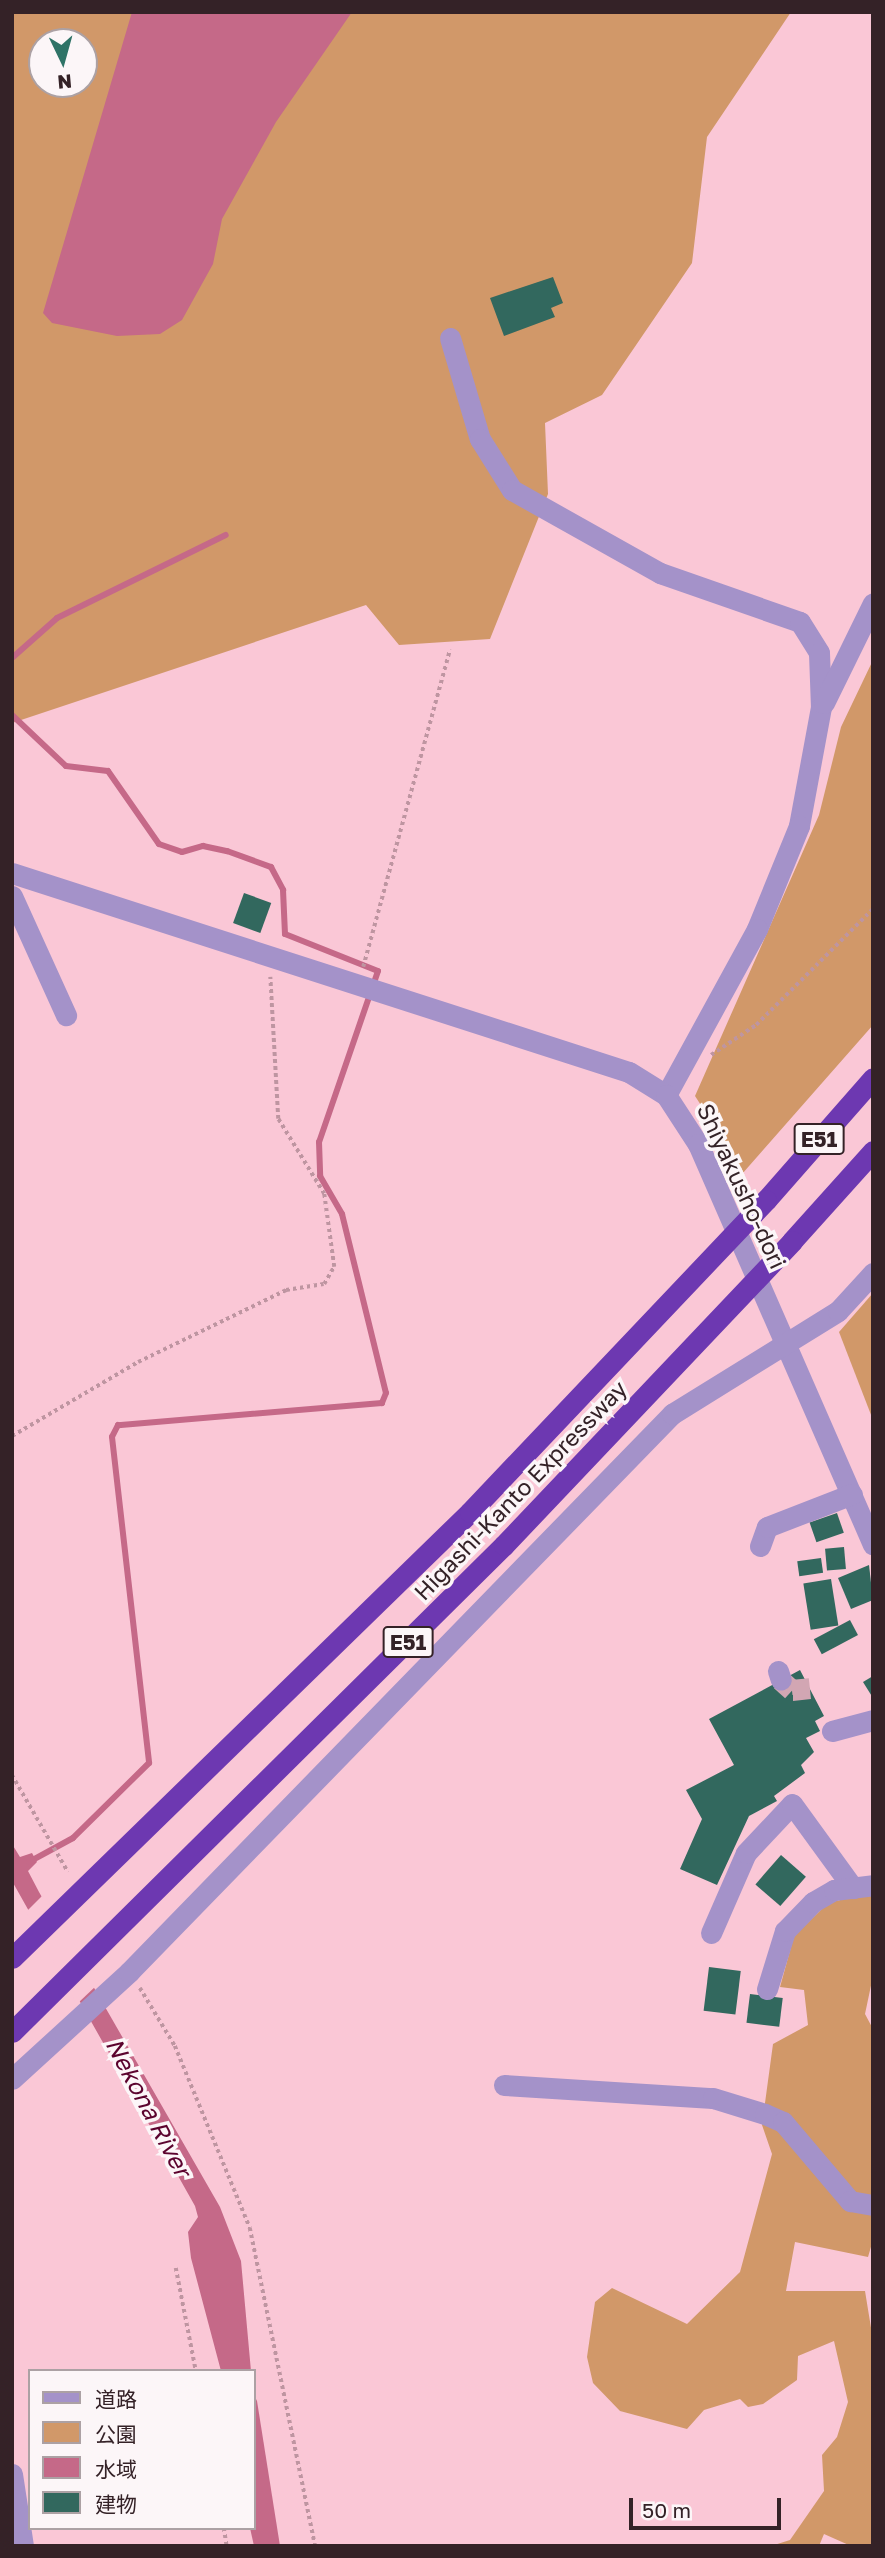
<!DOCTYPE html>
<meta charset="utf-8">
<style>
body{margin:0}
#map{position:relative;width:885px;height:2558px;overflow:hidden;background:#fac7d6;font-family:"Golos Text","Noto Sans JP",sans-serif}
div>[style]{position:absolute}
.green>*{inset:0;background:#d19869}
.water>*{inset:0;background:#c56988}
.pier>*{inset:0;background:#fac7d6}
.stream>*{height:6px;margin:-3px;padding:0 3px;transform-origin:3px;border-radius:3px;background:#c56988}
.building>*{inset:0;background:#32685e;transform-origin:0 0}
.minor-tunnel>*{height:21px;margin-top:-10.5px;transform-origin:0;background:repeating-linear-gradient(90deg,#d2a6b3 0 21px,transparent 0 31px)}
.path>*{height:3.5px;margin-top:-1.75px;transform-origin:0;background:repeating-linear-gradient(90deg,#be95a1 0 3.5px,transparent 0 7px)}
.minor>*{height:21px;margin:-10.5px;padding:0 10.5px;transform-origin:10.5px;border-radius:10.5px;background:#a492c9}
.highway>*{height:21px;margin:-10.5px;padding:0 10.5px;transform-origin:10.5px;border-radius:10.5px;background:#6d38b1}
.highway-bridge>*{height:21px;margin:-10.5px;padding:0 10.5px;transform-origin:10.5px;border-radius:10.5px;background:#6d38b1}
span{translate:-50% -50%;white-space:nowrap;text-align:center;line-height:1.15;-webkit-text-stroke:7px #fcf6f8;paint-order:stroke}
.shield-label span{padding:2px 5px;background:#fcf6f8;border:2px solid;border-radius:5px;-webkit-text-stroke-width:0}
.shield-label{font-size:21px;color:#342227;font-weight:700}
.street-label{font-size:23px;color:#342227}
.water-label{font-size:24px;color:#5b032e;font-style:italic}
.frame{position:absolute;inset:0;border:14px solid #342227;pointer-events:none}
.legend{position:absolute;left:28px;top:2369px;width:228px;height:161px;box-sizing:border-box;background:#fcf6f8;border:2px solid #aca1a4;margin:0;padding:9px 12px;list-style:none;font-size:21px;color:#342227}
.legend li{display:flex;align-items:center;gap:14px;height:35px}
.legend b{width:35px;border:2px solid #aca1a4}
.north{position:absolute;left:28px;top:28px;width:70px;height:70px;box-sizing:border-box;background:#fcf6f8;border:2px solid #aca1a4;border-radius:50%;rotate:175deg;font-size:19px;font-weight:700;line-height:28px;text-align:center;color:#342227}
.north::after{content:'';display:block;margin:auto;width:24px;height:32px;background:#2f7367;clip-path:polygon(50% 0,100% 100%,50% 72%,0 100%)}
.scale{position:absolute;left:629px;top:2498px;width:152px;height:32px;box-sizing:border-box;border:4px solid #342227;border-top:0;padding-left:9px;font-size:21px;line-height:24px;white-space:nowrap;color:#342227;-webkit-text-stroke:5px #fcf6f8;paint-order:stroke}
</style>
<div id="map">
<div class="green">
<i style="clip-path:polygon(evenodd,12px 12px,791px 12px,707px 137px,692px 263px,602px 395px,545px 423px,548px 494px,490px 639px,399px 645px,366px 605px,12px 723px,12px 12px,42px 42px,84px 42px,84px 84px,42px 84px,42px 42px)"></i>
<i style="clip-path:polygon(873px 660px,873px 1025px,735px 1182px,719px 1133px,695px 1096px,819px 815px,841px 727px)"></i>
<i style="clip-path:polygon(873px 1293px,873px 1420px,839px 1332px)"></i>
<i style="clip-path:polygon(873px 1892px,873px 1976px,865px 2014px,873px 2029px,873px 2240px,868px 2257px,795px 2242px,786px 2291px,865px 2291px,873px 2340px,873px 2546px,851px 2546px,824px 2534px,819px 2546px,771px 2546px,790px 2540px,824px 2491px,822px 2455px,837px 2437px,848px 2402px,834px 2341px,798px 2356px,797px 2380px,763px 2404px,748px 2407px,740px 2399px,704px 2410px,687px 2429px,620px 2411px,593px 2383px,587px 2357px,595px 2302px,612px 2288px,687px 2324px,740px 2272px,772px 2154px,762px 2125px,773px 2044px,808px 2025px,804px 1990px,780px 1987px,794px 1936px,828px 1903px)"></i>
</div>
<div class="water">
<i style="clip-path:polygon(132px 12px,352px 12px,276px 122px,222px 219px,213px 264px,182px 320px,160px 334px,117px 336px,52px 323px,43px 313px)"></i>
<i style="clip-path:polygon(12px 1844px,20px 1857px,32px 1853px,37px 1862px,28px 1871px,39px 1892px,220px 2207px,241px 2261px,251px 2371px,221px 2371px,191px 2258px,188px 2232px,198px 2217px,195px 2206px,12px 1881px)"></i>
<i style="clip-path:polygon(254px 2395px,257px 2401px,280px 2546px,254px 2546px,250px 2528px)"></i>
</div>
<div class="pier">
<i style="clip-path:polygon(44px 1894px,98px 1984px,77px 2004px,26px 1912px)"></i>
</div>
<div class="stream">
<i style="left:12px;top:658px;width:60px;rotate:-41.6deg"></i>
<i style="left:57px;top:618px;width:188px;rotate:-26.2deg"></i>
<i style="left:12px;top:715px;width:74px;rotate:43.4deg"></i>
<i style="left:66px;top:766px;width:42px;rotate:6.8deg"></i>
<i style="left:108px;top:771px;width:89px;rotate:55.1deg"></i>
<i style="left:159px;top:844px;width:24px;rotate:19deg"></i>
<i style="left:182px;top:852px;width:22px;rotate:-16deg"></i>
<i style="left:203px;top:846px;width:25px;rotate:12deg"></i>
<i style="left:227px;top:851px;width:47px;rotate:20deg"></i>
<i style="left:271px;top:867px;width:26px;rotate:62deg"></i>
<i style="left:283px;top:890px;width:44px;rotate:87.4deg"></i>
<i style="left:285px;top:934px;width:100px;rotate:21.7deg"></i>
<i style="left:378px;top:971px;width:181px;rotate:109deg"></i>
<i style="left:319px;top:1142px;width:34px;rotate:88deg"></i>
<i style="left:320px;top:1176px;width:44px;rotate:59.9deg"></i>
<i style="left:342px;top:1214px;width:184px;rotate:76.2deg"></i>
<i style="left:386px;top:1393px;width:11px;rotate:112deg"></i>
<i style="left:382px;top:1403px;width:265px;rotate:175.2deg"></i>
<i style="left:118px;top:1425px;width:13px;rotate:117deg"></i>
<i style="left:112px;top:1437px;width:328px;rotate:83.5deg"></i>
<i style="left:149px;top:1763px;width:107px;rotate:135.4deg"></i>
<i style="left:73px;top:1838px;width:50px;rotate:151.4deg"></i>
</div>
<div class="building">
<i style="clip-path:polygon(553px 277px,563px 303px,551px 308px,555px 317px,504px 336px,490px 298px)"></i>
<i style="left:244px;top:893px;width:29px;height:32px;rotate:20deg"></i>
<i style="left:837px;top:1513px;width:21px;height:29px;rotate:71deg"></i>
<i style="left:844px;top:1547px;width:22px;height:19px;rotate:85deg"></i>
<i style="left:821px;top:1558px;width:15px;height:24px;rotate:82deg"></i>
<i style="clip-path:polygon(869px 1565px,873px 1600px,851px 1609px,838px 1578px)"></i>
<i style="left:831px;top:1579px;width:47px;height:28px;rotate:81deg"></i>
<i style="left:850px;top:1620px;width:17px;height:41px;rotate:62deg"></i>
<i style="clip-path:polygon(800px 1670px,824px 1716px,815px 1721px,820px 1731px,806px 1738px,814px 1752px,801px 1765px,805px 1773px,774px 1796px,777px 1801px,749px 1816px,717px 1885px,680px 1869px,702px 1819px,686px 1790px,734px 1765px,709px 1719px)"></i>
<i style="clip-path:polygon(873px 1676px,873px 1698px,863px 1682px)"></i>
<i style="left:781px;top:1855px;width:33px;height:39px;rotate:41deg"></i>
<i style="left:709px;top:1967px;width:32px;height:44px;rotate:7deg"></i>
<i style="left:750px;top:1994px;width:33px;height:29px;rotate:7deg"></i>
</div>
<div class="minor-tunnel">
<i style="left:781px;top:1680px;width:15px;rotate:42deg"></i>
<i style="left:792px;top:1690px;width:18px;rotate:-6deg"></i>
</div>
<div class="path">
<i style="left:363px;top:967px;width:329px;rotate:-74.7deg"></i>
<i style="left:711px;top:1055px;width:54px;rotate:-33.7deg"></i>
<i style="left:756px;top:1025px;width:165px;rotate:-44.8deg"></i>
<i style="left:12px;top:1436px;width:146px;rotate:-30.4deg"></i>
<i style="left:138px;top:1362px;width:165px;rotate:-25.9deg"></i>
<i style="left:286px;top:1290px;width:38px;rotate:-9deg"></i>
<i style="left:324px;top:1284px;width:20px;rotate:-60deg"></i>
<i style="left:334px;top:1267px;width:74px;rotate:-97.8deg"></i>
<i style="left:324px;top:1194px;width:88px;rotate:-121.5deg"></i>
<i style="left:278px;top:1119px;width:142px;rotate:-93.2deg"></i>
<i style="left:12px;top:1775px;width:112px;rotate:60deg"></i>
<i style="left:140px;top:1988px;width:68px;rotate:58.9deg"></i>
<i style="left:175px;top:2046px;width:197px;rotate:67.6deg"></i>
<i style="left:250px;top:2228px;width:325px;rotate:78.4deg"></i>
<i style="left:176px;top:2268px;width:105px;rotate:79deg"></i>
<i style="left:224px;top:2528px;width:18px;rotate:81deg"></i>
</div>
<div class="minor">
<i style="left:450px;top:338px;width:105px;rotate:73.5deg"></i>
<i style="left:480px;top:439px;width:60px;rotate:57.9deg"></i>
<i style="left:512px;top:490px;width:170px;rotate:29.3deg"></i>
<i style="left:660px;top:573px;width:148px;rotate:19.3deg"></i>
<i style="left:800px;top:622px;width:36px;rotate:58deg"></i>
<i style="left:819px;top:653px;width:54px;rotate:87.9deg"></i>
<i style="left:821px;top:707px;width:121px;rotate:100.5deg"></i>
<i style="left:799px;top:826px;width:111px;rotate:112.2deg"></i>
<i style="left:757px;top:929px;width:189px;rotate:118.7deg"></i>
<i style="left:824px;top:703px;width:111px;rotate:-63.9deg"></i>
<i style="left:12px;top:873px;width:648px;rotate:17.88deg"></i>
<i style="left:629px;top:1072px;width:44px;rotate:31.9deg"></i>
<i style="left:666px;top:1095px;width:59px;rotate:56.9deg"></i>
<i style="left:698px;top:1144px;width:437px;rotate:66.4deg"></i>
<i style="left:12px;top:896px;width:131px;rotate:65.6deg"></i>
<i style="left:760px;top:1546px;width:20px;rotate:-70deg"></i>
<i style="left:767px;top:1527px;width:91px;rotate:-21.2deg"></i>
<i style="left:778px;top:1671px;width:9px;rotate:72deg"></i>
<i style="left:832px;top:1731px;width:42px;rotate:-15deg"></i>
<i style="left:711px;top:1933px;width:87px;rotate:-66.4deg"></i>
<i style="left:746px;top:1853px;width:67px;rotate:-46.8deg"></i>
<i style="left:792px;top:1804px;width:104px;rotate:54deg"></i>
<i style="left:767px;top:1989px;width:61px;rotate:-72.8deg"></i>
<i style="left:785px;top:1931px;width:40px;rotate:-46deg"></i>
<i style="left:813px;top:1902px;width:24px;rotate:-30deg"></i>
<i style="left:834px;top:1890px;width:39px;rotate:-7deg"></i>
<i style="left:12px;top:2079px;width:159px;rotate:-42.4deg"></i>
<i style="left:129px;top:1972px;width:779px;rotate:-45.78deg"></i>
<i style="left:672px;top:1414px;width:195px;rotate:-31.8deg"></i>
<i style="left:838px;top:1311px;width:52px;rotate:-47.4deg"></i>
<i style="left:504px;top:2085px;width:209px;rotate:3.6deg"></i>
<i style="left:713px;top:2098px;width:54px;rotate:17.1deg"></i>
<i style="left:765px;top:2114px;width:20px;rotate:24deg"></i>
<i style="left:783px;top:2122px;width:104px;rotate:49.7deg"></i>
<i style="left:850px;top:2201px;width:23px;rotate:10deg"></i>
<i style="left:12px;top:2474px;width:73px;rotate:81.3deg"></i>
</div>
<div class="highway">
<i style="left:766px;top:1200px;width:162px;rotate:-48.7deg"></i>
<i style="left:792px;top:1241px;width:121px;rotate:-48deg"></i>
</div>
<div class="highway-bridge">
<i style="left:12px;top:1958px;width:639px;rotate:-44.24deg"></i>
<i style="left:470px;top:1512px;width:430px;rotate:-46.5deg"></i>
<i style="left:12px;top:2032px;width:692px;rotate:-44.71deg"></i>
<i style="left:504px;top:1545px;width:419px;rotate:-46.5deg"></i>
</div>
<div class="shield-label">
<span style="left:819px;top:1139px">E51</span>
<span style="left:408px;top:1642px">E51</span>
</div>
<div class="street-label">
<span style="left:742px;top:1186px;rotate:65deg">Shiyakusho-dori</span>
<span style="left:520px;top:1490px;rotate:-46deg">Higashi-Kanto Expressway</span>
</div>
<div class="water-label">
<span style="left:149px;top:2107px;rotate:62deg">Nekona River</span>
</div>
<div class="frame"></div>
<ul class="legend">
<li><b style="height:9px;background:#a492c9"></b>道路</li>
<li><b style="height:19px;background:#d19869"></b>公園</li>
<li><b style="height:19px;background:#c56988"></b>水域</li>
<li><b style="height:19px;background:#32685e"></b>建物</li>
</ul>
<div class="north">N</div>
<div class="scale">50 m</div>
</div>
